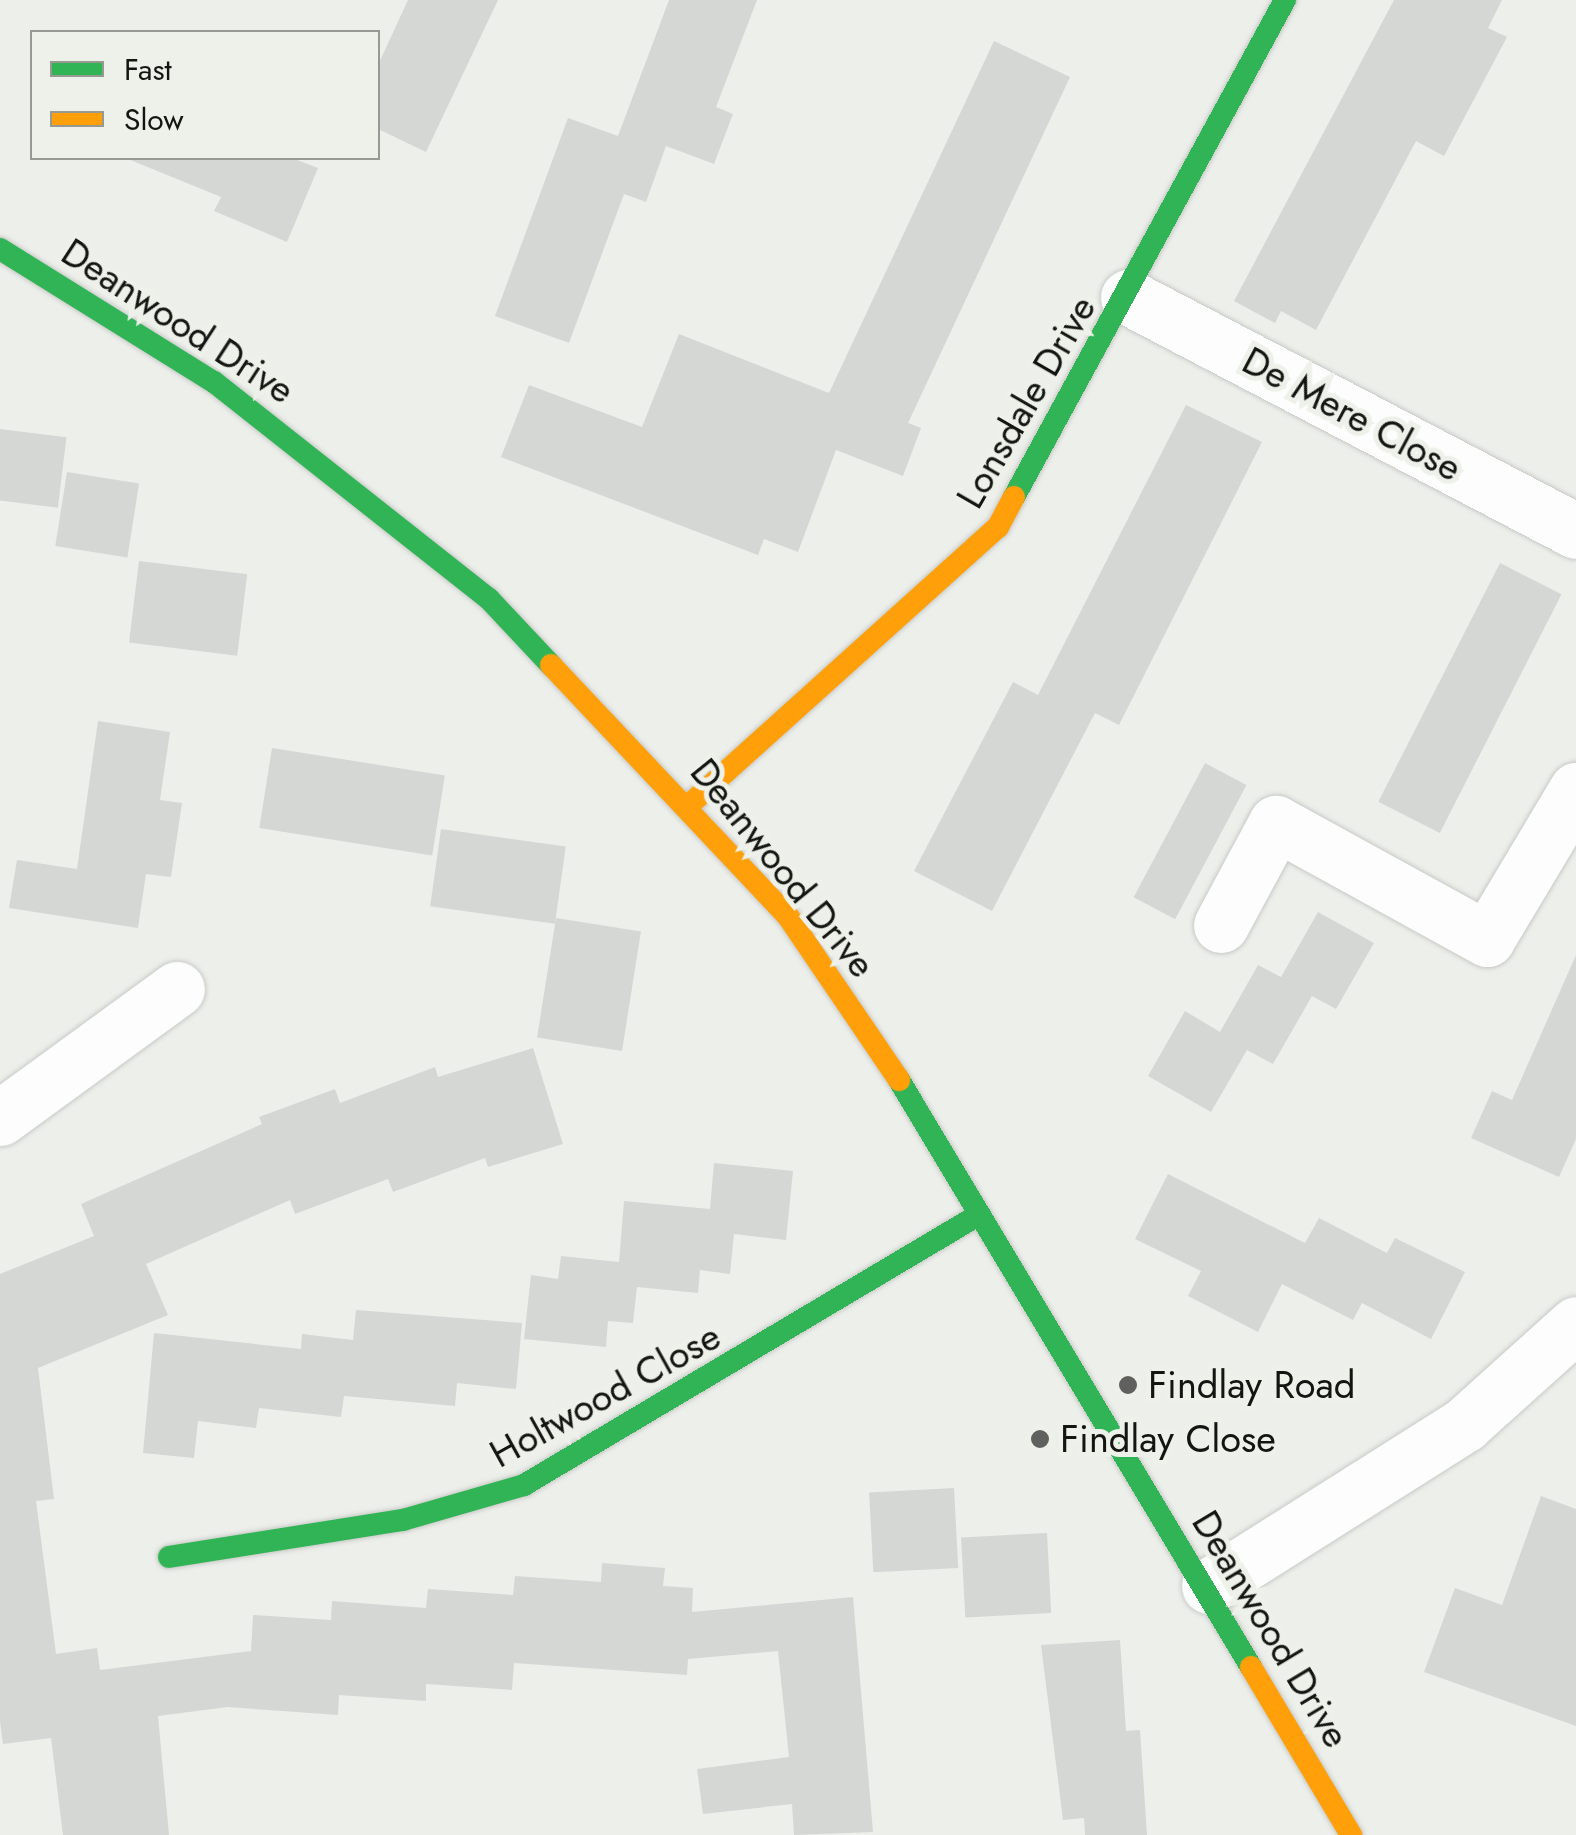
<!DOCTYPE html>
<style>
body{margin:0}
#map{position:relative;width:1576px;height:1835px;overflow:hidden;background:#edefeb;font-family:Jost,sans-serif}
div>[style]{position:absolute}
.building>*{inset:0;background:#d5d7d4;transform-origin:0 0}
.roads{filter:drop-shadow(0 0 2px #c8cac6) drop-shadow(0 0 2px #c8cac6)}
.street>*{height:55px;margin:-27.5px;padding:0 27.5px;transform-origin:27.5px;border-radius:27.5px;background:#fcfdfc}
.fast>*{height:22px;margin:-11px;padding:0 11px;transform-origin:11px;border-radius:11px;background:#30b455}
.slow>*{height:22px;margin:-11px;padding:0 11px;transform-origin:11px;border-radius:11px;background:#ff9f0a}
.dots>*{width:28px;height:28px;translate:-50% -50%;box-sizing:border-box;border:5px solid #eef1e9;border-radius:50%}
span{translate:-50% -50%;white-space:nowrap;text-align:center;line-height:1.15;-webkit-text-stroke:10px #eef1e9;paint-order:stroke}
.street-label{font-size:38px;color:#141512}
.poi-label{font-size:38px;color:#141512}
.left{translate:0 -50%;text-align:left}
.legend{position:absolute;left:30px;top:30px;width:350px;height:130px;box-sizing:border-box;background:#eef1e9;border:2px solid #979993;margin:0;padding:12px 18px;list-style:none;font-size:30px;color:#141512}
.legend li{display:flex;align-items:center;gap:20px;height:50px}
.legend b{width:50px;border:2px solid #979993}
</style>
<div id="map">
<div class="building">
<i style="clip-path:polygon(408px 0,498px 0,426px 152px,378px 129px,378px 65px)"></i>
<i style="clip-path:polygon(669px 0,757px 0,716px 107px,733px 114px,714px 164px,666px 146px,646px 202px,624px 194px,569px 343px,495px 316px,568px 118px,618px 136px)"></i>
<i style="clip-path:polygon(1394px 0,1502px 0,1488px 28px,1507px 37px,1444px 156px,1416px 141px,1316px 330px,1281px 311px,1275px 323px,1234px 301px)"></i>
<i style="clip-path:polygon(994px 41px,1070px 77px,908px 423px,921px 428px,903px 476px,836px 450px,798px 552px,764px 539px,758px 555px,501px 457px,529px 385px,642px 427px,679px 334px,829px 393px)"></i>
<i style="clip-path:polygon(292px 158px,318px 168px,287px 242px,214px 211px,221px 197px,128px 159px)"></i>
<i style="clip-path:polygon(1186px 405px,1262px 442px,1119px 725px,1095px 713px,992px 911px,914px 871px,1013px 682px,1038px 695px)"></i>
<i style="left:0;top:429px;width:67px;height:71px;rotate:7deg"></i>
<i style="left:67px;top:472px;width:73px;height:75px;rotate:9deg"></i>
<i style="left:139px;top:561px;width:109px;height:82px;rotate:7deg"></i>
<i style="left:1500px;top:563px;width:69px;height:268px;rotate:27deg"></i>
<i style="clip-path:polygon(98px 721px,170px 732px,160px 800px,182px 803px,171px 877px,146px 874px,138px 928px,9px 908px,17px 860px,77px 869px)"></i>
<i style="left:272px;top:748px;width:175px;height:81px;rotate:9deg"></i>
<i style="left:1205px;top:763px;width:47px;height:152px;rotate:28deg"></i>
<i style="left:441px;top:829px;width:126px;height:78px;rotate:8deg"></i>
<i style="clip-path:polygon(1318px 912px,1374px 943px,1336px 1009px,1312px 996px,1273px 1064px,1247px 1050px,1211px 1112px,1148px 1076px,1185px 1011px,1220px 1032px,1258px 965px,1281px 977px)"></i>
<i style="left:556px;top:918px;width:86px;height:121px;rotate:9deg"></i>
<i style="clip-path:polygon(1576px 955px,1576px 1139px,1559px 1177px,1471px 1138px,1492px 1091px,1512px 1100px)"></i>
<i style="clip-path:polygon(533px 1048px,563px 1144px,488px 1167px,485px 1158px,393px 1192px,388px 1179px,295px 1214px,290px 1200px,146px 1264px,168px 1315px,38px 1368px,54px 1499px,36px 1501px,56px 1654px,97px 1648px,100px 1670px,251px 1651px,253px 1615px,331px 1620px,332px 1601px,426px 1608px,428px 1589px,513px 1595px,515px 1576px,601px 1582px,602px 1563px,665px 1568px,663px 1586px,693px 1588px,692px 1612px,853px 1597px,873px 1832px,794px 1835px,792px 1804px,703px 1814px,697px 1769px,789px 1757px,778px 1651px,688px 1659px,687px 1675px,514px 1663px,512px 1690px,426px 1684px,426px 1701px,339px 1695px,338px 1715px,228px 1707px,158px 1716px,169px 1835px,63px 1835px,51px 1738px,3px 1744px,0 1721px,0 1274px,94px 1236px,81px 1204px,262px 1124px,259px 1117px,335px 1089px,340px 1103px,435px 1067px,438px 1077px)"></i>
<i style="clip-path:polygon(714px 1163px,793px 1171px,786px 1240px,734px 1234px,730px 1274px,700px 1270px,698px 1293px,637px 1287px,633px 1323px,608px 1321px,606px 1347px,524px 1339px,531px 1275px,558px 1279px,561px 1256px,619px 1262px,624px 1201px,710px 1209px)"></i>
<i style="clip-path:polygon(1168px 1174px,1305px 1243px,1319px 1218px,1387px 1253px,1395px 1238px,1465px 1272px,1431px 1339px,1362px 1303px,1353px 1320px,1282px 1284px,1258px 1332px,1188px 1296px,1201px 1271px,1135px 1239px)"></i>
<i style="clip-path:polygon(356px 1310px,522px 1323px,516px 1389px,457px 1383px,455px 1406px,344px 1396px,341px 1417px,259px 1408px,256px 1428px,198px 1421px,194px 1458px,143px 1453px,154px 1333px,301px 1349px,302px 1334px,353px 1340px)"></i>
<i style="left:954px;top:1488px;width:80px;height:85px;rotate:87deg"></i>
<i style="clip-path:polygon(1541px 1496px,1576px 1509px,1576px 1726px,1424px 1672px,1455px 1588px,1502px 1605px)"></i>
<i style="left:1047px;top:1533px;width:80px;height:86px;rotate:87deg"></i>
<i style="clip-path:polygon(1120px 1640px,1126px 1731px,1140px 1730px,1147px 1835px,1085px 1835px,1084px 1818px,1063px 1820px,1041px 1645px)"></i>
</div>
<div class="roads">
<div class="street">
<i style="left:1128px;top:297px;width:505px;rotate:27.58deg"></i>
<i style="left:1221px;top:925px;width:116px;rotate:-61.7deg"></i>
<i style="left:1276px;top:823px;width:241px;rotate:28.8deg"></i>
<i style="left:1487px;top:939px;width:174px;rotate:-59.1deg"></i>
<i style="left:0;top:1118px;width:219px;rotate:-36.1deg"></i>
<i style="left:1209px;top:1586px;width:303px;rotate:-32.3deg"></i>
<i style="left:1465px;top:1424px;width:149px;rotate:-42deg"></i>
</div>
<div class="fast">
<i style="left:0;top:249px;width:252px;rotate:31.9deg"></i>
<i style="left:214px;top:382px;width:350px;rotate:38.3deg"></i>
<i style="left:489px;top:599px;width:91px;rotate:46.8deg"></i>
<i style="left:1014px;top:497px;width:566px;rotate:-61.4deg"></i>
<i style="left:899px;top:1080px;width:684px;rotate:59.05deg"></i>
<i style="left:169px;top:1557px;width:237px;rotate:-9deg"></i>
<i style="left:403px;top:1520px;width:126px;rotate:-16.1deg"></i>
<i style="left:524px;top:1485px;width:530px;rotate:-30.72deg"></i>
</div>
<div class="slow">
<i style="left:551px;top:665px;width:347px;rotate:46.7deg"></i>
<i style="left:789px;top:918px;width:196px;rotate:55.8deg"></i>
<i style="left:689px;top:805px;width:416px;rotate:-42deg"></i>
<i style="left:998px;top:527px;width:34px;rotate:-62deg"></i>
<i style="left:1251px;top:1667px;width:196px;rotate:59.2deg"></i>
</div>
</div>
<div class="dots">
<i style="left:1128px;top:1385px;background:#60615e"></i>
<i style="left:1040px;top:1439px;background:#60615e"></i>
</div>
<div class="street-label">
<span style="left:178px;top:321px;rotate:33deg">Deanwood Drive</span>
<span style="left:1026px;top:402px;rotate:-60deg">Lonsdale Drive</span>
<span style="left:1352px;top:414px;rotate:28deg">De Mere Close</span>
<span style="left:783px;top:868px;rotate:51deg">Deanwood Drive</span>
<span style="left:605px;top:1395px;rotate:-29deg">Holtwood Close</span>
<span style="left:1271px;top:1629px;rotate:59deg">Deanwood Drive</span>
</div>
<div class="poi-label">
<span class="left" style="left:1148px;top:1385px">Findlay Road</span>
<span class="left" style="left:1060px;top:1439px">Findlay Close</span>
</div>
<ul class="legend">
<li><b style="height:12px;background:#30b455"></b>Fast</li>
<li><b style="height:12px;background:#ff9f0a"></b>Slow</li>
</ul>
</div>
